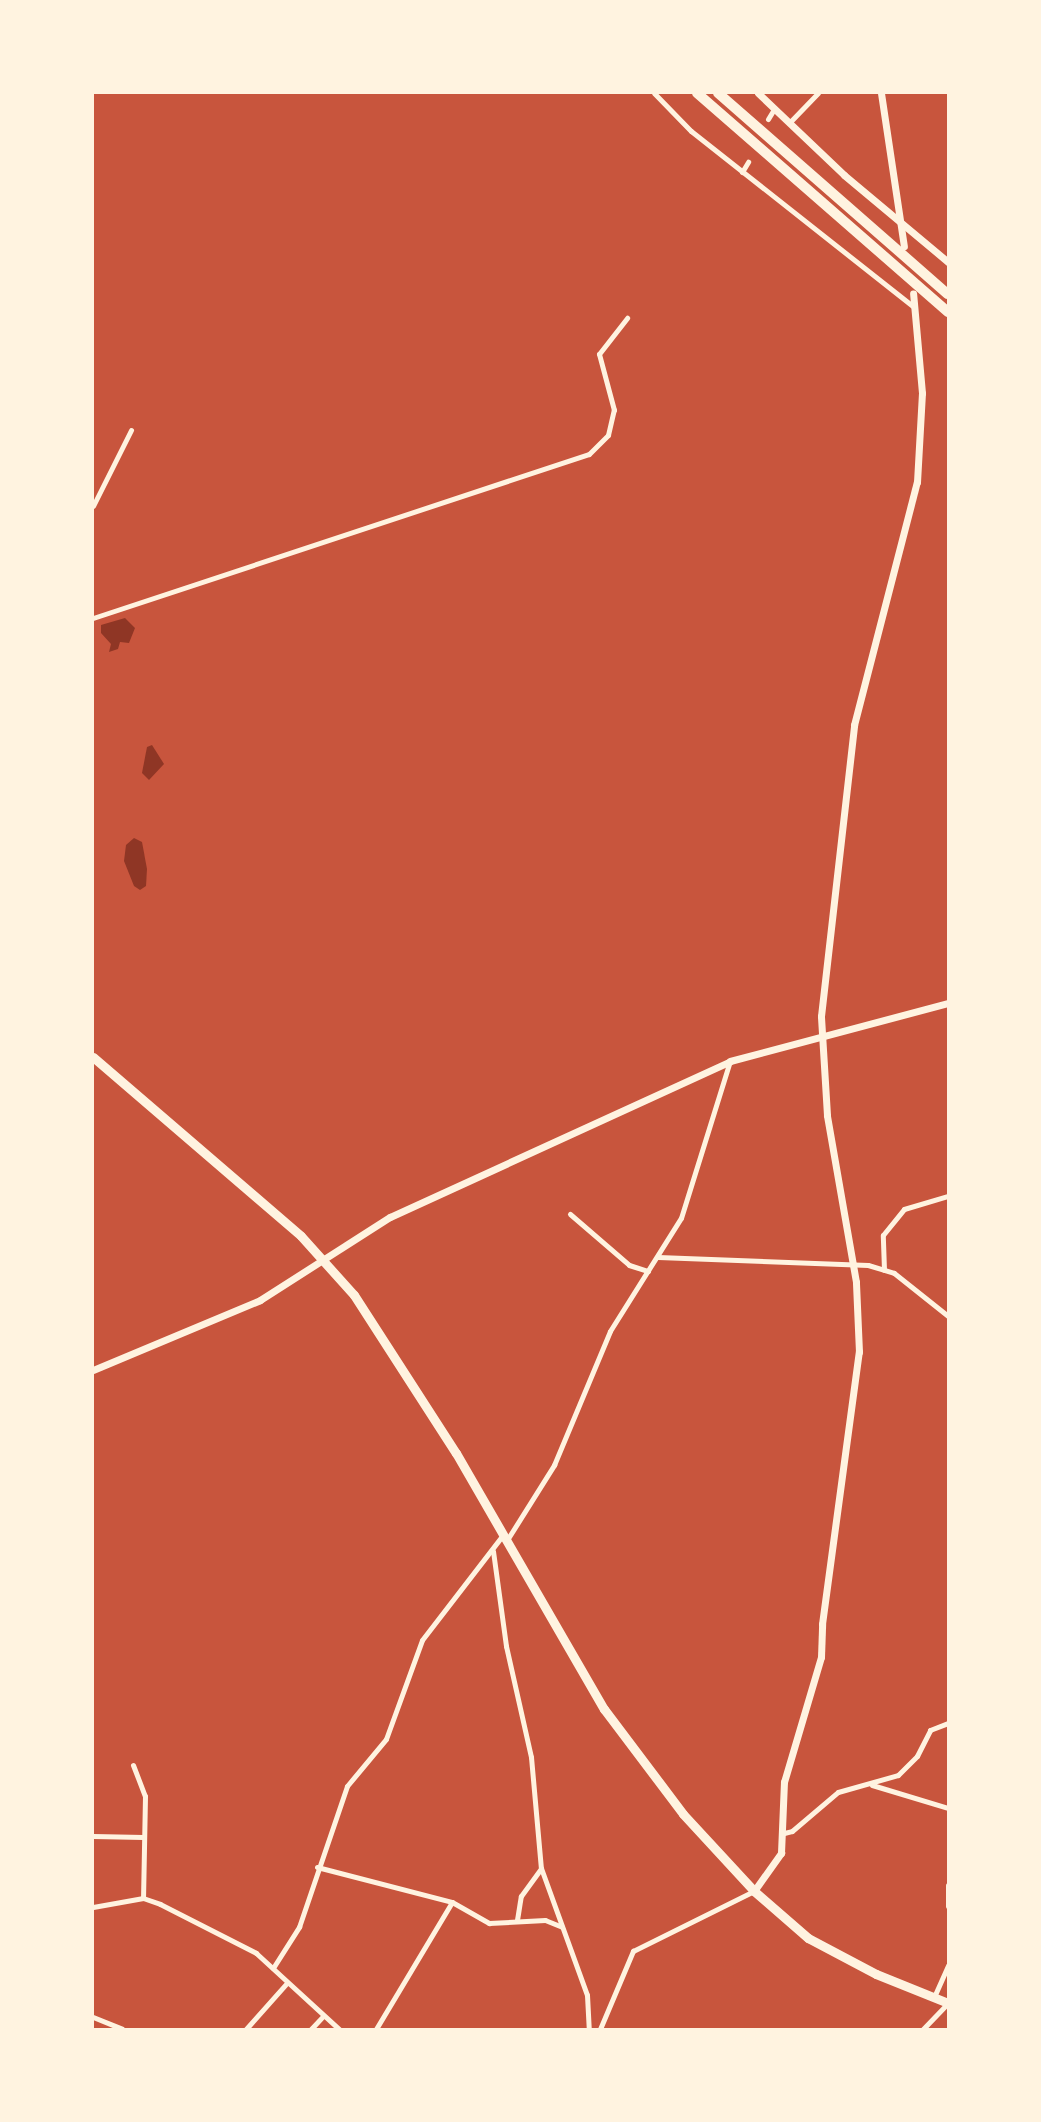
<!DOCTYPE html>
<style>
body{margin:0}
#map{position:relative;width:1041px;height:2122px;overflow:hidden;background:#c8553d;font-family:Rubik,sans-serif}
div>[style]{position:absolute}
.water>*{inset:0;background:#8f3625}
.minor>*{height:5px;margin:-2.5px;padding:0 2.5px;transform-origin:2.5px;border-radius:2.5px;background:#fff3e0}
.tertiary>*{height:7px;margin:-3.5px;padding:0 3.5px;transform-origin:3.5px;border-radius:3.5px;background:#fff3e0}
.trunk>*{height:9px;margin:-4.5px;padding:0 4.5px;transform-origin:4.5px;border-radius:4.5px;background:#fff3e0}
.motorway>*{height:10px;margin:-5px;padding:0 5px;transform-origin:5px;border-radius:5px;background:#fff3e0}
span{translate:-50% -50%;white-space:nowrap;text-align:center;line-height:1.15;-webkit-text-stroke:6px #fff3e0;paint-order:stroke}
.frame{position:absolute;inset:0;border:94px solid #fff3e0;pointer-events:none}
</style>
<div id="map">
<div class="water">
<i style="clip-path:polygon(125px 618px,135px 628px,129px 643px,120px 642px,118px 649px,109px 652px,111px 644px,101px 633px,101px 625px)"></i>
<i style="clip-path:polygon(152px 745px,164px 764px,149px 780px,142px 773px,147px 747px)"></i>
<i style="clip-path:polygon(134px 838px,142px 842px,147px 869px,146px 886px,140px 890px,134px 886px,124px 861px,126px 845px)"></i>
</div>
<div class="minor">
<i style="left:654px;top:93px;width:53px;rotate:45.8deg"></i>
<i style="left:691px;top:131px;width:284px;rotate:38.3deg"></i>
<i style="left:768px;top:119px;width:12px;rotate:-59deg"></i>
<i style="left:789px;top:123px;width:42px;rotate:-46deg"></i>
<i style="left:742px;top:172px;width:12px;rotate:-59deg"></i>
<i style="left:93px;top:506px;width:85px;rotate:-63.4deg"></i>
<i style="left:93px;top:618px;width:522px;rotate:-18.3deg"></i>
<i style="left:589px;top:454px;width:27px;rotate:-45deg"></i>
<i style="left:608px;top:435px;width:26px;rotate:-77deg"></i>
<i style="left:614px;top:410px;width:58px;rotate:-105deg"></i>
<i style="left:599px;top:354px;width:46px;rotate:-52.1deg"></i>
<i style="left:570px;top:1214px;width:78px;rotate:40.8deg"></i>
<i style="left:629px;top:1265px;width:20px;rotate:18deg"></i>
<i style="left:658px;top:1257px;width:210px;rotate:2.2deg"></i>
<i style="left:868px;top:1265px;width:27px;rotate:17deg"></i>
<i style="left:894px;top:1273px;width:69px;rotate:38.5deg"></i>
<i style="left:884px;top:1270px;width:35px;rotate:-92deg"></i>
<i style="left:883px;top:1235px;width:33px;rotate:-51deg"></i>
<i style="left:904px;top:1209px;width:46px;rotate:-16.5deg"></i>
<i style="left:507px;top:1540px;width:89px;rotate:-57.9deg"></i>
<i style="left:554px;top:1465px;width:145px;rotate:-67.3deg"></i>
<i style="left:610px;top:1331px;width:133px;rotate:-57.9deg"></i>
<i style="left:681px;top:1218px;width:164px;rotate:-72.7deg"></i>
<i style="left:493px;top:1551px;width:96px;rotate:82.2deg"></i>
<i style="left:506px;top:1646px;width:114px;rotate:77.3deg"></i>
<i style="left:531px;top:1757px;width:111px;rotate:84.9deg"></i>
<i style="left:541px;top:1868px;width:135px;rotate:70.1deg"></i>
<i style="left:587px;top:1995px;width:34px;rotate:87deg"></i>
<i style="left:133px;top:1765px;width:33px;rotate:69deg"></i>
<i style="left:145px;top:1796px;width:102px;rotate:91.1deg"></i>
<i style="left:872px;top:1785px;width:79px;rotate:16.8deg"></i>
<i style="left:784px;top:1833px;width:8px;rotate:-14deg"></i>
<i style="left:792px;top:1831px;width:60px;rotate:-40.3deg"></i>
<i style="left:838px;top:1792px;width:62px;rotate:-15.8deg"></i>
<i style="left:898px;top:1775px;width:27px;rotate:-45deg"></i>
<i style="left:917px;top:1756px;width:29px;rotate:-63deg"></i>
<i style="left:930px;top:1730px;width:19px;rotate:-21deg"></i>
<i style="left:93px;top:1836px;width:50px;rotate:1.1deg"></i>
<i style="left:317px;top:1867px;width:139px;rotate:14.5deg"></i>
<i style="left:452px;top:1902px;width:43px;rotate:29.6deg"></i>
<i style="left:489px;top:1923px;width:56px;rotate:-3.1deg"></i>
<i style="left:545px;top:1920px;width:18px;rotate:22deg"></i>
<i style="left:948px;top:1885px;width:21px;rotate:90deg"></i>
<i style="left:93px;top:1907px;width:51px;rotate:-10.2deg"></i>
<i style="left:143px;top:1898px;width:18px;rotate:19deg"></i>
<i style="left:160px;top:1904px;width:108px;rotate:27deg"></i>
<i style="left:256px;top:1953px;width:113px;rotate:42.5deg"></i>
<i style="left:517px;top:1920px;width:24px;rotate:-81deg"></i>
<i style="left:521px;top:1896px;width:34px;rotate:-54deg"></i>
<i style="left:273px;top:1968px;width:49px;rotate:-57.6deg"></i>
<i style="left:299px;top:1927px;width:149px;rotate:-71.2deg"></i>
<i style="left:347px;top:1786px;width:61px;rotate:-50.3deg"></i>
<i style="left:386px;top:1739px;width:105px;rotate:-70deg"></i>
<i style="left:422px;top:1640px;width:133px;rotate:-52.4deg"></i>
<i style="left:934px;top:1997px;width:35px;rotate:-66deg"></i>
<i style="left:93px;top:2017px;width:31px;rotate:22deg"></i>
<i style="left:246px;top:2029px;width:60px;rotate:-48.4deg"></i>
<i style="left:311px;top:2029px;width:18px;rotate:-47deg"></i>
<i style="left:376px;top:2029px;width:148px;rotate:-59.1deg"></i>
<i style="left:600px;top:2029px;width:85px;rotate:-67.1deg"></i>
<i style="left:633px;top:1951px;width:135px;rotate:-26.4deg"></i>
<i style="left:923px;top:2029px;width:36px;rotate:-46deg"></i>
</div>
<div class="tertiary">
<i style="left:758px;top:93px;width:119px;rotate:43.6deg"></i>
<i style="left:844px;top:175px;width:136px;rotate:39.9deg"></i>
<i style="left:881px;top:93px;width:155px;rotate:81.5deg"></i>
<i style="left:93px;top:1370px;width:181px;rotate:-22.7deg"></i>
<i style="left:260px;top:1300px;width:154px;rotate:-32.6deg"></i>
<i style="left:390px;top:1217px;width:374px;rotate:-24.6deg"></i>
<i style="left:730px;top:1061px;width:226px;rotate:-14.9deg"></i>
<i style="left:754px;top:1891px;width:47px;rotate:-54.6deg"></i>
<i style="left:781px;top:1853px;width:71px;rotate:-87.6deg"></i>
<i style="left:784px;top:1782px;width:130px;rotate:-73.5deg"></i>
<i style="left:821px;top:1657px;width:33px;rotate:-88deg"></i>
<i style="left:822px;top:1624px;width:275px;rotate:-82.3deg"></i>
<i style="left:859px;top:1352px;width:70px;rotate:-92.5deg"></i>
<i style="left:856px;top:1282px;width:169px;rotate:-99.9deg"></i>
<i style="left:827px;top:1115px;width:99px;rotate:-93.5deg"></i>
<i style="left:821px;top:1016px;width:293px;rotate:-83.5deg"></i>
<i style="left:854px;top:725px;width:251px;rotate:-75.5deg"></i>
<i style="left:917px;top:482px;width:89px;rotate:-86.8deg"></i>
<i style="left:922px;top:393px;width:100px;rotate:-95.1deg"></i>
</div>
<div class="trunk">
<i style="left:93px;top:1057px;width:274px;rotate:40.7deg"></i>
<i style="left:301px;top:1236px;width:79px;rotate:48.1deg"></i>
<i style="left:354px;top:1295px;width:188px;rotate:57.2deg"></i>
<i style="left:456px;top:1453px;width:296px;rotate:60deg"></i>
<i style="left:604px;top:1709px;width:131px;rotate:53deg"></i>
<i style="left:683px;top:1814px;width:105px;rotate:47.3deg"></i>
<i style="left:754px;top:1891px;width:72px;rotate:41deg"></i>
<i style="left:808px;top:1938px;width:77px;rotate:27.9deg"></i>
<i style="left:876px;top:1974px;width:78px;rotate:21.9deg"></i>
</div>
<div class="motorway">
<i style="left:697px;top:93px;width:333px;rotate:41.1deg"></i>
<i style="left:718px;top:93px;width:305px;rotate:41.2deg"></i>
</div>
<div class="frame"></div>
</div>
